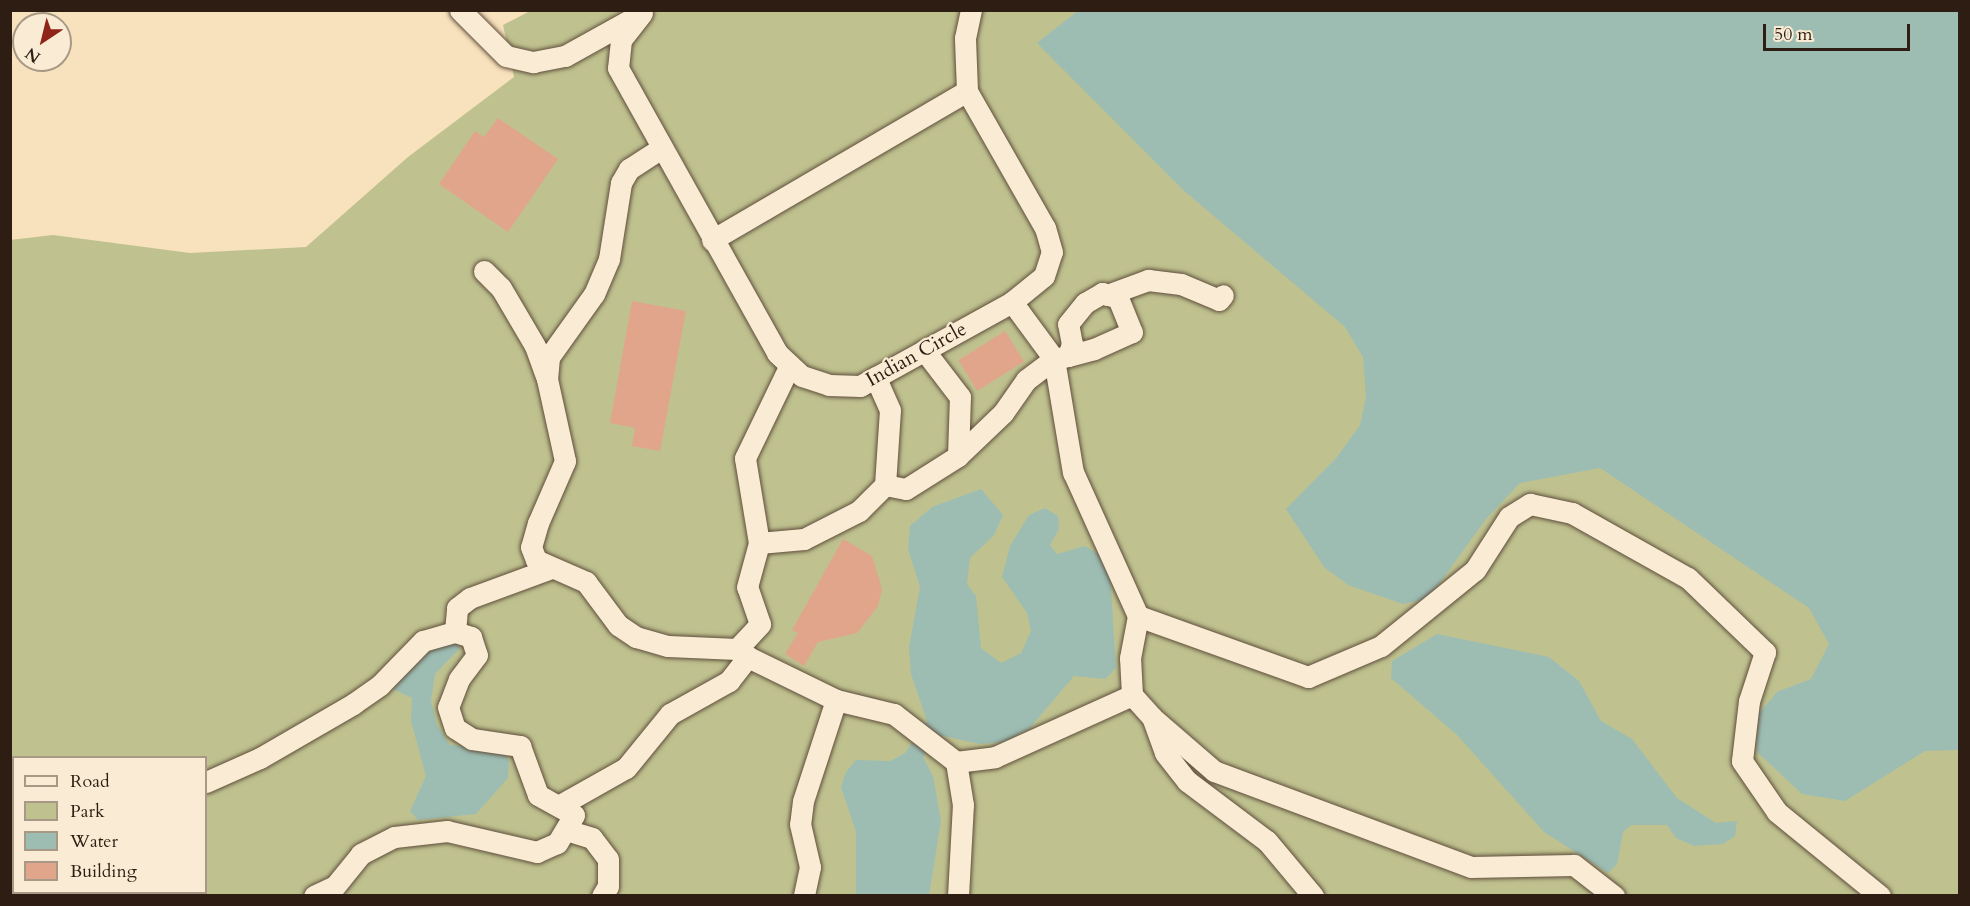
<!DOCTYPE html>
<style>
body{margin:0}
#map{position:relative;width:1970px;height:906px;overflow:hidden;background:#f8e1bd;font-family:Cardo,serif}
div>[style]{position:absolute}
.green>*{inset:0;background:#bfc28f}
.water>*{inset:0;background:#9dbdb3}
.building>*{inset:0;background:#e1a58c;transform-origin:0 0}
.roads{filter:drop-shadow(0 0 2px #604e3d) drop-shadow(0 0 2px #604e3d)}
.minor>*{height:21px;margin:-10.5px;padding:0 10.5px;transform-origin:10.5px;border-radius:10.5px;background:#faecd4}
span{translate:-50% -50%;white-space:nowrap;text-align:center;line-height:1.15;-webkit-text-stroke:4.5px #faecd4;paint-order:stroke}
.street-label{font-size:20px;color:#2d1d12}
.frame{position:absolute;inset:0;border:12px solid #2d1d12;pointer-events:none}
.legend{position:absolute;left:12px;top:756px;width:195px;height:138px;box-sizing:border-box;background:#faecd4;border:2px solid #a89986;margin:0;padding:8px 10px;list-style:none;font-size:18px;color:#2d1d12}
.legend li{display:flex;align-items:center;gap:12px;height:30px}
.legend b{width:30px;border:2px solid #a89986}
.north{position:absolute;left:12px;top:12px;width:60px;height:60px;box-sizing:border-box;background:#faecd4;border:2px solid #a89986;border-radius:50%;rotate:215deg;font-size:16px;font-weight:700;line-height:24px;text-align:center;color:#2d1d12}
.north::after{content:'';display:block;margin:auto;width:21px;height:27px;background:#8f2418;clip-path:polygon(50% 0,100% 100%,50% 72%,0 100%)}
.scale{position:absolute;left:1763px;top:24px;width:147px;height:27px;box-sizing:border-box;border:3px solid #2d1d12;border-top:0;padding-left:8px;font-size:18px;line-height:21px;white-space:nowrap;color:#2d1d12;-webkit-text-stroke:4px #faecd4;paint-order:stroke}
</style>
<div id="map">
<div class="green">
<i style="clip-path:polygon(evenodd,530px 11px,1959px 11px,1959px 895px,11px 895px,10px 240px,53px 235px,190px 253px,306px 247px,408px 157px,514px 77px,503px 25px,530px 11px,14px 758px,206px 758px,206px 892px,14px 892px,14px 758px)"></i>
</div>
<div class="water">
<i style="clip-path:polygon(1079px 10px,1959px 11px,1959px 750px,1925px 751px,1845px 801px,1802px 794px,1757px 752px,1755px 718px,1777px 692px,1811px 679px,1829px 644px,1809px 608px,1600px 468px,1520px 483px,1486px 519px,1428px 599px,1403px 604px,1348px 585px,1324px 567px,1286px 509px,1337px 457px,1360px 425px,1366px 397px,1363px 357px,1345px 327px,1182px 189px,1037px 43px)"></i>
<i style="clip-path:polygon(981px 489px,1003px 515px,994px 535px,970px 558px,967px 584px,976px 596px,981px 648px,1001px 663px,1021px 653px,1031px 631px,1027px 613px,1002px 577px,1010px 546px,1029px 515px,1045px 508px,1058px 516px,1059px 529px,1050px 545px,1057px 554px,1085px 546px,1100px 555px,1110px 573px,1116px 668px,1105px 679px,1074px 676px,1029px 729px,1005px 742px,980px 744px,939px 735px,923px 757px,933px 776px,941px 821px,929px 895px,856px 896px,856px 832px,841px 787px,846px 772px,856px 760px,890px 761px,905px 753px,927px 721px,911px 674px,909px 647px,920px 587px,908px 549px,910px 526px,932px 507px)"></i>
<i style="clip-path:polygon(1437px 634px,1549px 657px,1579px 681px,1601px 721px,1632px 739px,1677px 798px,1716px 823px,1737px 821px,1735px 836px,1723px 844px,1694px 846px,1676px 838px,1667px 825px,1631px 825px,1623px 832px,1617px 864px,1608px 873px,1544px 832px,1457px 735px,1391px 678px,1392px 661px)"></i>
<i style="clip-path:polygon(455px 641px,460px 648px,435px 674px,431px 701px,437px 725px,450px 745px,501px 750px,509px 760px,508px 778px,476px 814px,418px 820px,410px 811px,426px 776px,411px 721px,412px 698px,387px 686px,403px 650px)"></i>
</div>
<div class="building">
<i style="clip-path:polygon(498px 118px,558px 159px,508px 232px,439px 184px,475px 131px,484px 137px)"></i>
<i style="clip-path:polygon(632px 301px,686px 311px,660px 451px,632px 446px,635px 428px,610px 423px)"></i>
<i style="left:1005px;top:331px;width:36px;height:55px;rotate:58deg"></i>
<i style="clip-path:polygon(843px 539px,872px 556px,882px 589px,878px 606px,857px 633px,818px 642px,804px 666px,785px 654px,798px 633px,792px 630px)"></i>
</div>
<div class="roads">
<div class="minor">
<i style="left:460px;top:10px;width:65px;rotate:45deg"></i>
<i style="left:506px;top:56px;width:28px;rotate:13deg"></i>
<i style="left:533px;top:62px;width:33px;rotate:-11deg"></i>
<i style="left:565px;top:56px;width:80px;rotate:-29.1deg"></i>
<i style="left:642px;top:13px;width:34px;rotate:128deg"></i>
<i style="left:621px;top:40px;width:28px;rotate:96deg"></i>
<i style="left:618px;top:68px;width:326px;rotate:60.8deg"></i>
<i style="left:777px;top:353px;width:34px;rotate:43deg"></i>
<i style="left:802px;top:376px;width:28px;rotate:18deg"></i>
<i style="left:829px;top:385px;width:31px;rotate:2deg"></i>
<i style="left:860px;top:386px;width:174px;rotate:-28.9deg"></i>
<i style="left:1012px;top:302px;width:41px;rotate:-39.1deg"></i>
<i style="left:1044px;top:276px;width:25px;rotate:-72deg"></i>
<i style="left:1052px;top:252px;width:25px;rotate:-106deg"></i>
<i style="left:1045px;top:228px;width:158px;rotate:-119.7deg"></i>
<i style="left:967px;top:91px;width:53px;rotate:-92.2deg"></i>
<i style="left:965px;top:38px;width:29px;rotate:-78deg"></i>
<i style="left:660px;top:149px;width:37px;rotate:147deg"></i>
<i style="left:629px;top:169px;width:16px;rotate:120deg"></i>
<i style="left:621px;top:183px;width:77px;rotate:99deg"></i>
<i style="left:609px;top:259px;width:38px;rotate:113deg"></i>
<i style="left:594px;top:294px;width:77px;rotate:125.5deg"></i>
<i style="left:549px;top:357px;width:22px;rotate:95deg"></i>
<i style="left:547px;top:379px;width:84px;rotate:77.6deg"></i>
<i style="left:565px;top:461px;width:68px;rotate:113.5deg"></i>
<i style="left:538px;top:523px;width:25px;rotate:106deg"></i>
<i style="left:531px;top:547px;width:14px;rotate:69deg"></i>
<i style="left:536px;top:560px;width:55px;rotate:23.7deg"></i>
<i style="left:586px;top:582px;width:54px;rotate:53.3deg"></i>
<i style="left:618px;top:625px;width:22px;rotate:34deg"></i>
<i style="left:636px;top:637px;width:33px;rotate:16deg"></i>
<i style="left:668px;top:646px;width:69px;rotate:2.5deg"></i>
<i style="left:737px;top:649px;width:34px;rotate:-47deg"></i>
<i style="left:760px;top:624px;width:39px;rotate:-109deg"></i>
<i style="left:747px;top:587px;width:46px;rotate:-74.7deg"></i>
<i style="left:759px;top:543px;width:86px;rotate:-99.4deg"></i>
<i style="left:745px;top:458px;width:103px;rotate:-64.2deg"></i>
<i style="left:712px;top:240px;width:295px;rotate:-30.3deg"></i>
<i style="left:484px;top:271px;width:24px;rotate:45deg"></i>
<i style="left:501px;top:288px;width:67px;rotate:59.6deg"></i>
<i style="left:535px;top:346px;width:32px;rotate:70deg"></i>
<i style="left:1107px;top:295px;width:44px;rotate:-20.1deg"></i>
<i style="left:1148px;top:280px;width:33px;rotate:7deg"></i>
<i style="left:1181px;top:284px;width:41px;rotate:22.8deg"></i>
<i style="left:1219px;top:300px;width:6px;rotate:-51deg"></i>
<i style="left:1068px;top:356px;width:13px;rotate:-72deg"></i>
<i style="left:1072px;top:344px;width:20px;rotate:-101deg"></i>
<i style="left:1068px;top:324px;width:27px;rotate:-51deg"></i>
<i style="left:1085px;top:303px;width:20px;rotate:-30deg"></i>
<i style="left:1102px;top:293px;width:17px;rotate:17deg"></i>
<i style="left:1118px;top:298px;width:37px;rotate:68deg"></i>
<i style="left:1132px;top:332px;width:42px;rotate:155.9deg"></i>
<i style="left:1094px;top:349px;width:27px;rotate:165deg"></i>
<i style="left:1068px;top:356px;width:14px;rotate:168deg"></i>
<i style="left:1054px;top:359px;width:115px;rotate:80.5deg"></i>
<i style="left:1073px;top:472px;width:158px;rotate:65.7deg"></i>
<i style="left:958px;top:456px;width:62px;rotate:-43.7deg"></i>
<i style="left:1003px;top:413px;width:40px;rotate:-55.1deg"></i>
<i style="left:1026px;top:380px;width:35px;rotate:-37deg"></i>
<i style="left:1054px;top:359px;width:71px;rotate:-126.4deg"></i>
<i style="left:885px;top:485px;width:21px;rotate:11deg"></i>
<i style="left:906px;top:489px;width:62px;rotate:-32.4deg"></i>
<i style="left:958px;top:456px;width:59px;rotate:-88.1deg"></i>
<i style="left:960px;top:397px;width:59px;rotate:-127.5deg"></i>
<i style="left:759px;top:543px;width:45px;rotate:-5.1deg"></i>
<i style="left:804px;top:539px;width:62px;rotate:-27deg"></i>
<i style="left:859px;top:511px;width:37px;rotate:-45deg"></i>
<i style="left:885px;top:485px;width:75px;rotate:-86.2deg"></i>
<i style="left:890px;top:410px;width:36px;rotate:-114deg"></i>
<i style="left:455px;top:632px;width:24px;rotate:-85deg"></i>
<i style="left:457px;top:608px;width:16px;rotate:-38deg"></i>
<i style="left:470px;top:598px;width:84px;rotate:-20.2deg"></i>
<i style="left:748px;top:657px;width:98px;rotate:26deg"></i>
<i style="left:836px;top:700px;width:106px;rotate:108.1deg"></i>
<i style="left:803px;top:801px;width:23px;rotate:97deg"></i>
<i style="left:800px;top:824px;width:44px;rotate:76.9deg"></i>
<i style="left:810px;top:867px;width:30px;rotate:102deg"></i>
<i style="left:1132px;top:695px;width:37px;rotate:-93deg"></i>
<i style="left:1130px;top:658px;width:43px;rotate:-79.2deg"></i>
<i style="left:1138px;top:616px;width:181px;rotate:19.7deg"></i>
<i style="left:1308px;top:677px;width:79px;rotate:-23deg"></i>
<i style="left:1381px;top:646px;width:121px;rotate:-39deg"></i>
<i style="left:1475px;top:570px;width:63px;rotate:-57.3deg"></i>
<i style="left:1509px;top:517px;width:25px;rotate:-32deg"></i>
<i style="left:1530px;top:504px;width:43px;rotate:12.1deg"></i>
<i style="left:1572px;top:513px;width:133px;rotate:29.3deg"></i>
<i style="left:1688px;top:578px;width:107px;rotate:43.9deg"></i>
<i style="left:1765px;top:652px;width:52px;rotate:108.1deg"></i>
<i style="left:1749px;top:701px;width:60px;rotate:96.7deg"></i>
<i style="left:1742px;top:761px;width:62px;rotate:55.5deg"></i>
<i style="left:1777px;top:812px;width:133px;rotate:39.2deg"></i>
<i style="left:836px;top:700px;width:60px;rotate:13.6deg"></i>
<i style="left:894px;top:714px;width:78px;rotate:37.7deg"></i>
<i style="left:1155px;top:720px;width:78px;rotate:40.8deg"></i>
<i style="left:1214px;top:771px;width:274px;rotate:20.5deg"></i>
<i style="left:1471px;top:867px;width:103px;rotate:-1.1deg"></i>
<i style="left:1574px;top:865px;width:51px;rotate:37.8deg"></i>
<i style="left:206px;top:782px;width:59px;rotate:-24deg"></i>
<i style="left:260px;top:758px;width:108px;rotate:-30.1deg"></i>
<i style="left:353px;top:704px;width:33px;rotate:-35deg"></i>
<i style="left:380px;top:685px;width:62px;rotate:-45.7deg"></i>
<i style="left:423px;top:641px;width:33px;rotate:-16deg"></i>
<i style="left:455px;top:632px;width:17px;rotate:17deg"></i>
<i style="left:471px;top:637px;width:19px;rotate:72deg"></i>
<i style="left:477px;top:655px;width:30px;rotate:127deg"></i>
<i style="left:459px;top:679px;width:30px;rotate:111deg"></i>
<i style="left:448px;top:707px;width:22px;rotate:72deg"></i>
<i style="left:455px;top:728px;width:20px;rotate:33deg"></i>
<i style="left:472px;top:739px;width:49px;rotate:8.3deg"></i>
<i style="left:520px;top:746px;width:52px;rotate:69.8deg"></i>
<i style="left:538px;top:795px;width:41px;rotate:29.1deg"></i>
<i style="left:574px;top:815px;width:33px;rotate:121deg"></i>
<i style="left:557px;top:843px;width:22px;rotate:156deg"></i>
<i style="left:537px;top:852px;width:92px;rotate:-166.9deg"></i>
<i style="left:447px;top:831px;width:53px;rotate:173.5deg"></i>
<i style="left:394px;top:837px;width:37px;rotate:153deg"></i>
<i style="left:361px;top:854px;width:41px;rotate:129.1deg"></i>
<i style="left:335px;top:886px;width:23px;rotate:155deg"></i>
<i style="left:562px;top:804px;width:73px;rotate:-29.4deg"></i>
<i style="left:626px;top:768px;width:70px;rotate:-50.8deg"></i>
<i style="left:670px;top:714px;width:68px;rotate:-29.2deg"></i>
<i style="left:729px;top:681px;width:31px;rotate:-52deg"></i>
<i style="left:748px;top:657px;width:12px;rotate:-145deg"></i>
<i style="left:566px;top:830px;width:27px;rotate:17deg"></i>
<i style="left:592px;top:838px;width:26px;rotate:53deg"></i>
<i style="left:608px;top:859px;width:27px;rotate:90deg"></i>
<i style="left:608px;top:886px;width:12px;rotate:121deg"></i>
<i style="left:10px;top:839px;width:4px;rotate:-14deg"></i>
<i style="left:958px;top:896px;width:91px;rotate:-86.9deg"></i>
<i style="left:963px;top:805px;width:44px;rotate:-99.2deg"></i>
<i style="left:956px;top:762px;width:39px;rotate:-7deg"></i>
<i style="left:995px;top:757px;width:150px;rotate:-24.3deg"></i>
<i style="left:1132px;top:695px;width:30px;rotate:48deg"></i>
<i style="left:1152px;top:717px;width:38px;rotate:70deg"></i>
<i style="left:1165px;top:753px;width:36px;rotate:52deg"></i>
<i style="left:1187px;top:781px;width:100px;rotate:36.9deg"></i>
<i style="left:1267px;top:841px;width:72px;rotate:50.1deg"></i>
</div>
</div>
<div class="street-label">
<span style="left:916px;top:354px;rotate:-29deg">Indian Circle</span>
</div>
<div class="frame"></div>
<ul class="legend">
<li><b style="height:8px;background:#faecd4"></b>Road</li>
<li><b style="height:16px;background:#bfc28f"></b>Park</li>
<li><b style="height:16px;background:#9dbdb3"></b>Water</li>
<li><b style="height:16px;background:#e1a58c"></b>Building</li>
</ul>
<div class="north">N</div>
<div class="scale">50 m</div>
</div>
